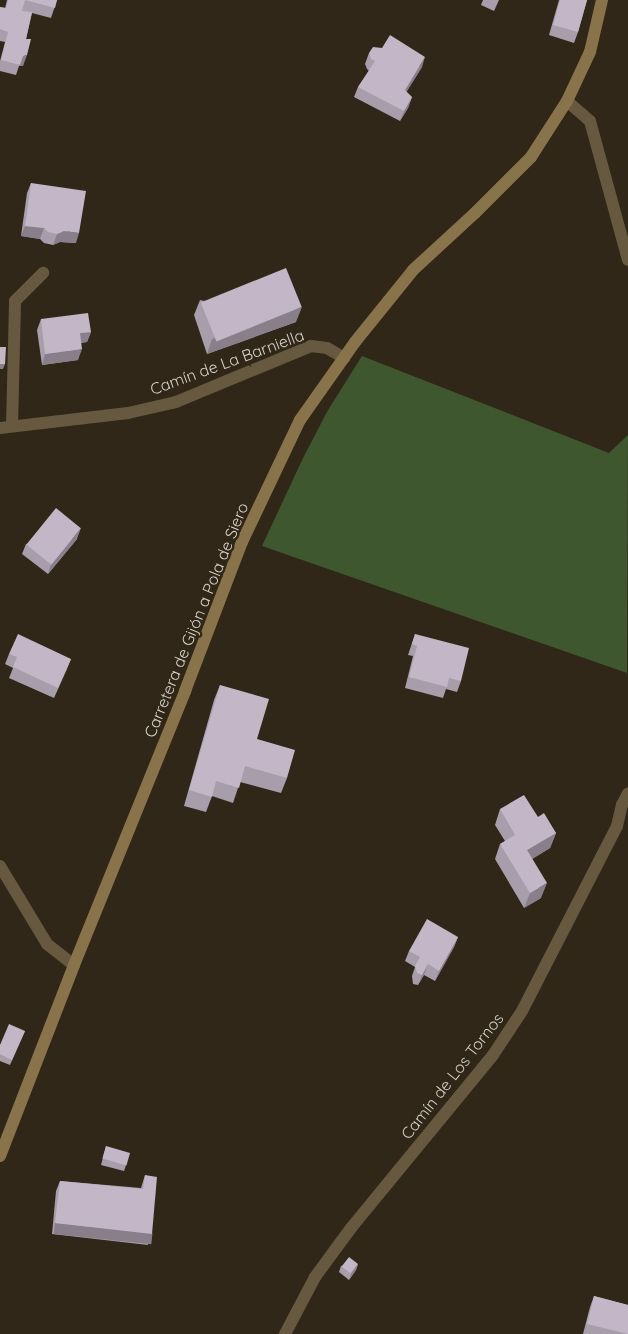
<!DOCTYPE html>
<meta charset="utf-8">
<style>
body{margin:0}
#map{position:relative;width:628px;height:1334px;overflow:hidden;background:#302718;font-family:Quicksand,sans-serif}
div>[style]{position:absolute}
.green>*{inset:0;background:#3e572e}
.lane>*{height:12px;margin:-6px;padding:0 6px;transform-origin:6px;border-radius:6px;background:#67593f}
.street>*{height:12px;margin:-6px;padding:0 6px;transform-origin:6px;border-radius:6px;background:#67593f}
.secondary>*{height:12px;margin:-6px;padding:0 6px;transform-origin:6px;border-radius:6px;background:#89734a}
.wall>*{inset:0;background:#a89dab}
.shaded-wall>*{inset:0;background:#887f8b;transform-origin:0 0}
.building>*{inset:0;background:#c3b6c7;transform-origin:0 0}
span{translate:-50% -50%;white-space:nowrap;text-align:center;line-height:1.15;-webkit-text-stroke:5px #302718;paint-order:stroke}
.street-label{font-size:16px;color:#d7d1c8}
</style>
<div id="map">
<div class="green">
<i style="clip-path:polygon(362px 356px,609px 453px,628px 435px,627px 673px,262px 546px,303px 458px,328px 410px)"></i>
</div>
<div class="lane">
<i style="left:12px;top:426px;width:125px;rotate:-88.6deg"></i>
<i style="left:15px;top:301px;width:40px;rotate:-45deg"></i>
</div>
<div class="street">
<i style="left:567px;top:101px;width:30px;rotate:41deg"></i>
<i style="left:590px;top:121px;width:144px;rotate:74.7deg"></i>
<i style="left:0;top:428px;width:129px;rotate:-6.7deg"></i>
<i style="left:128px;top:413px;width:49px;rotate:-12.9deg"></i>
<i style="left:176px;top:402px;width:146px;rotate:-22.5deg"></i>
<i style="left:311px;top:346px;width:16px;rotate:7deg"></i>
<i style="left:327px;top:348px;width:20px;rotate:30deg"></i>
<i style="left:0;top:866px;width:91px;rotate:58.9deg"></i>
<i style="left:47px;top:944px;width:34px;rotate:38deg"></i>
<i style="left:285px;top:1334px;width:64px;rotate:-62.2deg"></i>
<i style="left:315px;top:1277px;width:61px;rotate:-53.7deg"></i>
<i style="left:351px;top:1228px;width:224px;rotate:-50.6deg"></i>
<i style="left:493px;top:1055px;width:53px;rotate:-56.6deg"></i>
<i style="left:522px;top:1011px;width:208px;rotate:-62.8deg"></i>
<i style="left:617px;top:826px;width:22px;rotate:-77deg"></i>
<i style="left:622px;top:805px;width:13px;rotate:-63deg"></i>
</div>
<div class="secondary">
<i style="left:0;top:1156px;width:205px;rotate:-68.8deg"></i>
<i style="left:74px;top:965px;width:296px;rotate:-67.9deg"></i>
<i style="left:185px;top:691px;width:160px;rotate:-69.1deg"></i>
<i style="left:242px;top:542px;width:135px;rotate:-64.6deg"></i>
<i style="left:300px;top:420px;width:95px;rotate:-54.8deg"></i>
<i style="left:355px;top:342px;width:92px;rotate:-51.1deg"></i>
<i style="left:413px;top:270px;width:84px;rotate:-42.6deg"></i>
<i style="left:475px;top:213px;width:79px;rotate:-45deg"></i>
<i style="left:531px;top:157px;width:67px;rotate:-57.3deg"></i>
<i style="left:567px;top:101px;width:54px;rotate:-64.9deg"></i>
<i style="left:590px;top:52px;width:53px;rotate:-77deg"></i>
</div>
<div class="wall">
<i style="clip-path:polygon(7px 0,57px 0,51px 18px,32px 13px,26px 39px,23px 66px,19px 66px,16px 75px,0 71px,0 61px,5px 42px,0 41px,0 7px,5px 8px)"></i>
<i style="clip-path:polygon(483px 0,499px 0,494px 11px,481px 5px)"></i>
<i style="clip-path:polygon(559px 0,587px 0,578px 32px,574px 43px,549px 35px)"></i>
<i style="clip-path:polygon(369px 53px,422px 67px,406px 92px,412px 97px,408px 108px,400px 121px,354px 97px,358px 87px,369px 71px,367px 69px,365px 64px)"></i>
<i style="clip-path:polygon(31px 183px,76px 243px,60px 242px,53px 245px,44px 243px,40px 239px,21px 236px,27px 193px)"></i>
<i style="clip-path:polygon(200px 300px,296px 322px,207px 354px,194px 315px)"></i>
<i style="clip-path:polygon(41px 319px,91px 332px,87px 342px,81px 343px,78px 360px,42px 365px,37px 330px)"></i>
<i style="clip-path:polygon(77px 539px,48px 574px,22px 554px,26px 544px)"></i>
<i style="clip-path:polygon(415px 634px,461px 681px,457px 692px,446px 689px,443px 698px,405px 688px,413px 656px,408px 655px)"></i>
<i style="clip-path:polygon(9px 654px,71px 659px,67px 669px,54px 698px,9px 678px,13px 668px,5px 664px)"></i>
<i style="clip-path:polygon(220px 685px,257px 739px,287px 778px,281px 793px,240px 782px,233px 803px,212px 796px,206px 812px,184px 806px,214px 700px)"></i>
<i style="clip-path:polygon(500px 809px,538px 817px,556px 833px,550px 848px,532px 859px,541px 898px,524px 908px,495px 859px,500px 844px,505px 841px,495px 825px)"></i>
<i style="clip-path:polygon(458px 937px,454px 947px,435px 981px,424px 975px,418px 985px,413px 984px,412px 976px,415px 967px,405px 961px,409px 951px)"></i>
<i style="clip-path:polygon(25px 1031px,10px 1065px,0 1061px,0 1045px)"></i>
<i style="clip-path:polygon(106px 1146px,126px 1165px,124px 1171px,101px 1165px)"></i>
<i style="clip-path:polygon(145px 1175px,148px 1245px,52px 1234px,56px 1191px,60px 1181px,141px 1188px)"></i>
<i style="clip-path:polygon(358px 1264px,356px 1270px,349px 1280px,339px 1272px,341px 1266px)"></i>
<i style="clip-path:polygon(594px 1296px,628px 1305px,628px 1334px,583px 1334px,590px 1307px)"></i>
</div>
<div class="shaded-wall">
<i style="clip-path:polygon(27px 55px,23px 66px,19px 66px,23px 56px)"></i>
<i style="clip-path:polygon(425px 57px,422px 67px,401px 101px,405px 90px)"></i>
<i style="clip-path:polygon(412px 97px,408px 108px,400px 121px,404px 111px)"></i>
<i style="clip-path:polygon(25px 226px,44px 228px,40px 239px,21px 236px)"></i>
<i style="clip-path:polygon(64px 231px,79px 233px,76px 243px,60px 242px,53px 245px,57px 234px)"></i>
<i style="clip-path:polygon(302px 307px,296px 322px,207px 354px,212px 339px)"></i>
<i style="clip-path:polygon(91px 332px,87px 342px,76px 343px,80px 333px)"></i>
<i style="clip-path:polygon(82px 349px,78px 360px,42px 365px,45px 354px)"></i>
<i style="clip-path:polygon(0 364px,5px 364px,3px 369px,0 369px)"></i>
<i style="clip-path:polygon(81px 528px,77px 539px,48px 574px,51px 564px)"></i>
<i style="clip-path:polygon(556px 833px,550px 848px,522px 865px,527px 850px)"></i>
<i style="clip-path:polygon(547px 883px,541px 898px,524px 908px,530px 893px)"></i>
<i style="clip-path:polygon(458px 937px,454px 947px,435px 981px,439px 971px)"></i>
<i style="clip-path:polygon(428px 964px,424px 975px,418px 985px,422px 975px)"></i>
<i style="left:55px;top:1223px;width:98px;height:11px;rotate:6deg"></i>
<i style="clip-path:polygon(358px 1264px,356px 1270px,349px 1280px,351px 1274px)"></i>
</div>
<div class="building">
<i style="clip-path:polygon(8px 0,25px 0,22px 11px,32px 12px,26px 39px,31px 39px,27px 55px,23px 56px,20px 65px,1px 60px,8px 32px,0 29px,0 7px,6px 8px)"></i>
<i style="clip-path:polygon(25px 0,57px 0,55px 8px)"></i>
<i style="clip-path:polygon(560px 0,587px 0,578px 32px,553px 25px)"></i>
<i style="clip-path:polygon(390px 35px,425px 57px,405px 90px,412px 97px,404px 111px,358px 87px,375px 61px,371px 59px,369px 53px,373px 47px,382px 48px)"></i>
<i style="clip-path:polygon(31px 183px,86px 191px,79px 233px,64px 231px,57px 234px,48px 232px,44px 228px,25px 226px)"></i>
<i style="left:286px;top:268px;width:42px;height:92px;rotate:68deg"></i>
<i style="clip-path:polygon(88px 313px,91px 332px,80px 333px,82px 349px,45px 354px,41px 319px)"></i>
<i style="clip-path:polygon(0 347px,6px 347px,5px 364px,0 364px)"></i>
<i style="left:56px;top:508px;width:32px;height:47px;rotate:39deg"></i>
<i style="clip-path:polygon(18px 634px,71px 659px,58px 688px,13px 667px,17px 657px,9px 654px)"></i>
<i style="clip-path:polygon(415px 634px,469px 648px,461px 681px,449px 678px,447px 687px,409px 677px,417px 646px,412px 644px)"></i>
<i style="clip-path:polygon(220px 685px,269px 699px,257px 739px,295px 750px,287px 778px,245px 766px,239px 788px,216px 781px,212px 797px,189px 790px)"></i>
<i style="clip-path:polygon(524px 795px,538px 817px,544px 813px,556px 833px,527px 850px,547px 883px,530px 893px,500px 844px,515px 835px,500px 809px)"></i>
<i style="clip-path:polygon(427px 919px,458px 937px,439px 971px,428px 964px,422px 975px,417px 973px,415px 966px,420px 957px,409px 951px)"></i>
<i style="clip-path:polygon(9px 1024px,25px 1031px,12px 1060px,0 1054px,0 1045px)"></i>
<i style="left:106px;top:1146px;width:25px;height:13px;rotate:16deg"></i>
<i style="clip-path:polygon(145px 1175px,157px 1177px,152px 1234px,55px 1223px,60px 1181px,143px 1189px)"></i>
<i style="left:349px;top:1257px;width:11px;height:12px;rotate:38deg"></i>
<i style="clip-path:polygon(594px 1296px,628px 1305px,628px 1334px,587px 1324px)"></i>
</div>
<div class="street-label">
<span style="left:227px;top:362px;rotate:-20deg">Camín de La Barniella</span>
<span style="left:196px;top:620px;rotate:-68deg">Carretera de Gijón a Pola de Siero</span>
<span style="left:452px;top:1076px;rotate:-52deg">Camín de Los Tornos</span>
</div>
</div>
